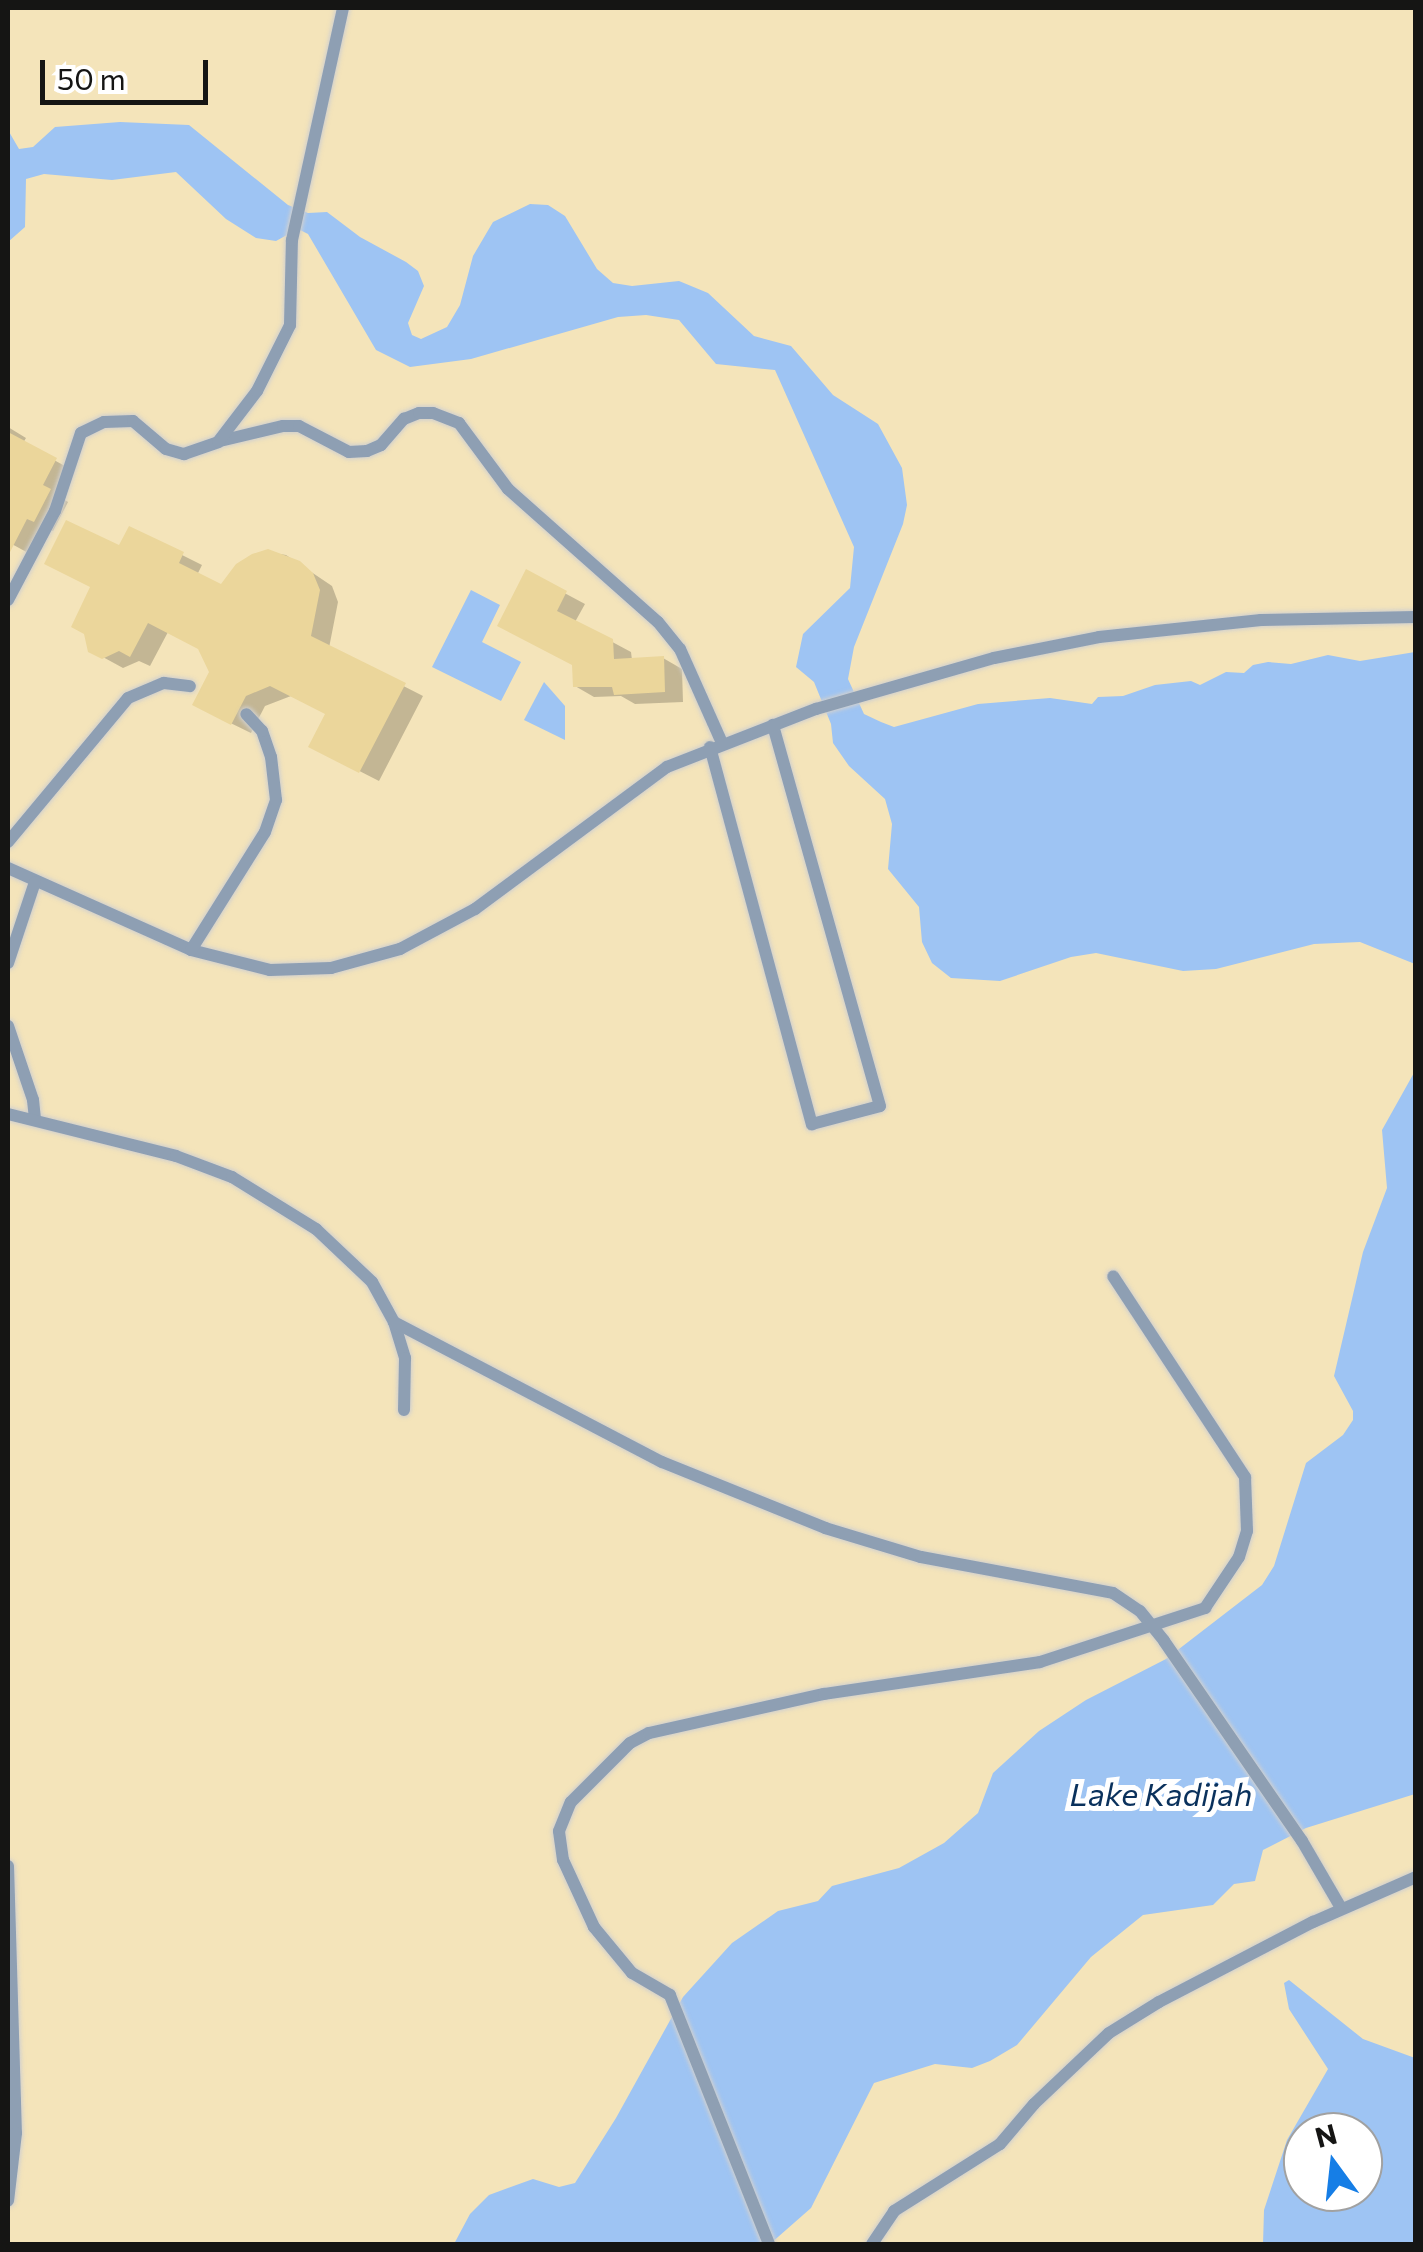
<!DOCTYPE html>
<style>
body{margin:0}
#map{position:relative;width:1423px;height:2252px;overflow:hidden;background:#f5f4f1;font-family:Commissioner,sans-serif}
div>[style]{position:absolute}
.green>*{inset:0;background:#f4e4ba}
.water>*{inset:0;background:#9ec4f3}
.shadow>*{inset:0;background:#0003}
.building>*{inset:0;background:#ebd69b}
.roads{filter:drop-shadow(0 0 2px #d1d0ce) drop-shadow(0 0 2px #d1d0ce)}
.service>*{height:12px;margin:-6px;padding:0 6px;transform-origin:6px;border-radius:6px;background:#8e9fb3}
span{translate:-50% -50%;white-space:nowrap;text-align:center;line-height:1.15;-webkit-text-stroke:10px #fff;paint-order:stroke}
.water-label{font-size:32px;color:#0a315c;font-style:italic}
.frame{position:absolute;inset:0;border:10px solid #151514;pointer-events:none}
.north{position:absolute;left:1283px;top:2112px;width:100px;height:100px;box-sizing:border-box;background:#fff;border:2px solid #a1a1a1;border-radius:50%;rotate:345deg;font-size:28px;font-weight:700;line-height:40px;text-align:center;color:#151514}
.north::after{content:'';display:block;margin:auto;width:35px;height:45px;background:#167ee6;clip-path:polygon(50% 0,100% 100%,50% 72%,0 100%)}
.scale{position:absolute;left:40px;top:60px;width:168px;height:45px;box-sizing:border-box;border:5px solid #151514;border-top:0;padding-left:12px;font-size:30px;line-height:35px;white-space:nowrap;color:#151514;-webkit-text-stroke:8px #fff;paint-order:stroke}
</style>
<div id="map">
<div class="green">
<i style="clip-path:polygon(evenodd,8px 8px,1415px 8px,1415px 2244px,8px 2244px,8px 8px,1303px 2132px,1363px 2132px,1363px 2192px,1303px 2192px,1303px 2132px)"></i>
</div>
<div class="water">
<i style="clip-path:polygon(120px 122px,189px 125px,288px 205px,308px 213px,327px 212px,360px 237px,406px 262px,418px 271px,424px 286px,408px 323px,412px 335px,421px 339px,447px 327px,460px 305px,473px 256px,493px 222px,530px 204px,548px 205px,565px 216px,597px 269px,613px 283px,632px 286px,679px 281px,708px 293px,754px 336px,791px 346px,833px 395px,878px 424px,902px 468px,907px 505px,903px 524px,854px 647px,848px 679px,864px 714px,881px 722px,894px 727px,978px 704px,1050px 698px,1092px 704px,1098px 697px,1123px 696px,1155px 685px,1191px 681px,1200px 685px,1226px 672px,1244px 673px,1253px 665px,1268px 662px,1291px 664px,1328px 655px,1360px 661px,1415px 652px,1415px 964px,1360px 942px,1314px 944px,1216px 969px,1183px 971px,1096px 953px,1071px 957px,1000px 981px,951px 978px,932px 963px,922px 942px,919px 907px,888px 869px,892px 824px,885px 799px,849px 766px,833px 743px,831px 724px,814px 682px,796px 667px,803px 634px,850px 588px,854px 547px,775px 370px,716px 364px,679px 320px,646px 315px,618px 317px,471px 359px,410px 367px,376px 350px,308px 234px,298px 229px,276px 241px,256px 238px,226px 219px,176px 172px,112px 180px,44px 174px,26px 179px,25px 227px,8px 242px,8px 130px,19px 149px,33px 147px,55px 127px)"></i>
<i style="clip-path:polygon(471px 590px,500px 605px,482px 642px,521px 662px,501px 701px,432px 667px)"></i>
<i style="clip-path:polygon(544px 682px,565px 706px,565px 740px,524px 720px)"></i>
<i style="clip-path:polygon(1415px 1071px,1415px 1794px,1306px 1828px,1263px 1850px,1255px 1881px,1234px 1884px,1213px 1905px,1143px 1915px,1091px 1957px,1017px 2045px,990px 2061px,972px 2068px,935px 2064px,874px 2083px,811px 2208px,770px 2244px,454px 2244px,470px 2214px,489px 2195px,533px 2179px,559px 2187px,575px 2183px,616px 2118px,683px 1997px,732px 1943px,778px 1911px,818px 1901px,832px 1886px,899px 1868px,944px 1843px,978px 1813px,993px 1773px,1039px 1731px,1086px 1700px,1166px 1659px,1262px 1585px,1274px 1566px,1306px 1463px,1343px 1435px,1353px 1420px,1353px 1411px,1334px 1376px,1363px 1252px,1387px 1188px,1382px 1130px)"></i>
<i style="clip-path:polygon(evenodd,1289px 1980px,1363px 2039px,1415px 2058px,1415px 2244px,1263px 2244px,1264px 2210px,1287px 2140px,1328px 2069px,1289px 2009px,1284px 1983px,1289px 1980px,1363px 2132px,1363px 2192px,1303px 2192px,1303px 2132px,1363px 2132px)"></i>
</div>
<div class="shadow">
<i style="clip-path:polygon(8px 427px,26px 438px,23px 443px,74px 471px,60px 497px,68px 502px,53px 531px,47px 528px,32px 555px,8px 542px)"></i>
<i style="clip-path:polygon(130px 529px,202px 565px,197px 575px,222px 588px,268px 552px,286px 555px,332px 586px,338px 602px,329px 648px,423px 696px,379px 781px,330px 756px,328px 714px,291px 696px,265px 706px,251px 733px,214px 715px,211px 672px,201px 649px,168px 632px,150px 666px,139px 661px,123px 668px,90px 650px,120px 549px)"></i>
<i style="clip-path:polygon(527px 573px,585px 604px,575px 622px,631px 652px,632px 660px,663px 658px,682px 669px,683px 702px,635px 704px,621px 696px,594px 697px,575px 686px,575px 665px)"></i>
</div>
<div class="building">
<i style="clip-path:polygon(8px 432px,57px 458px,43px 485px,51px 489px,34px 522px,27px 519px,8px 556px)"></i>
<i style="clip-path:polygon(66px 520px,119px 545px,129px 526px,184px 552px,179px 563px,221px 584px,236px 564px,252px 554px,268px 549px,300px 561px,313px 573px,320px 590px,311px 636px,406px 683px,359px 773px,308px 747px,325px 714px,270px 686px,246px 696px,231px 725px,192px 705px,209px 672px,198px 649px,148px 623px,130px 657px,119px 651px,102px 659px,88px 652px,84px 634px,71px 627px,90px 587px,44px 564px)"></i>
<i style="clip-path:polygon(526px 569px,567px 591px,557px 611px,613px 639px,614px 659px,664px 656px,665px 692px,614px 695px,612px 687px,573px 687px,572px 665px,497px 626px)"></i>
</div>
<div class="roads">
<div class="service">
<i style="left:220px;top:441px;width:65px;rotate:-13.4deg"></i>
<i style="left:283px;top:426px;width:16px"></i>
<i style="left:299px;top:426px;width:56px;rotate:27.5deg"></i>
<i style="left:349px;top:452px;width:18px;rotate:-3deg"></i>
<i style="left:367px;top:451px;width:15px;rotate:-23deg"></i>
<i style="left:381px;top:445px;width:35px;rotate:-49deg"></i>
<i style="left:404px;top:419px;width:16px;rotate:-22deg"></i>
<i style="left:419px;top:413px;width:14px"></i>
<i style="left:433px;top:413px;width:28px;rotate:21deg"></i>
<i style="left:459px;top:423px;width:82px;rotate:53.4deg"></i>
<i style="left:508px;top:489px;width:200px;rotate:41.6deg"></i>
<i style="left:658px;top:622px;width:35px;rotate:51deg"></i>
<i style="left:680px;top:649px;width:103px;rotate:65.9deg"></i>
<i style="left:8px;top:600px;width:101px;rotate:-62.2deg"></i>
<i style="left:55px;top:511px;width:82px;rotate:-71.6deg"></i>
<i style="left:81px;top:433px;width:25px;rotate:-26deg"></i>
<i style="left:104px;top:422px;width:29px;rotate:-2deg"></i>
<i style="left:133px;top:421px;width:43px;rotate:40.3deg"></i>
<i style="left:166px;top:449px;width:19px;rotate:16deg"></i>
<i style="left:184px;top:454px;width:36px;rotate:-19deg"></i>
<i style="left:218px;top:442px;width:64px;rotate:-52.6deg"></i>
<i style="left:257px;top:391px;width:74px;rotate:-63.4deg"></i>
<i style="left:290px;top:325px;width:85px;rotate:-88.7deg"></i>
<i style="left:292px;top:240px;width:238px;rotate:-77.6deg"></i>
<i style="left:710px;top:747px;width:391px;rotate:74.9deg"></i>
<i style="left:812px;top:1124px;width:70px;rotate:-14.8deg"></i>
<i style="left:880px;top:1106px;width:396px;rotate:-105.7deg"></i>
<i style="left:8px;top:842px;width:187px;rotate:-50.2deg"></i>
<i style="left:128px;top:698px;width:39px;rotate:-23deg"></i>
<i style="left:164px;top:683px;width:26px;rotate:7deg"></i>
<i style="left:8px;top:868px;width:201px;rotate:24.1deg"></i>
<i style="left:191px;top:950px;width:81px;rotate:14.2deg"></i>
<i style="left:270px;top:970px;width:61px;rotate:-1.9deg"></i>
<i style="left:331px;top:968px;width:72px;rotate:-15.4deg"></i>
<i style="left:400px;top:949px;width:85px;rotate:-28.1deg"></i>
<i style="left:475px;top:909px;width:239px;rotate:-36.5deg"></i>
<i style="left:667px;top:767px;width:160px;rotate:-21.3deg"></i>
<i style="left:816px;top:709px;width:185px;rotate:-16deg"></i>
<i style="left:994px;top:658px;width:107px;rotate:-11.3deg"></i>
<i style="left:1099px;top:637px;width:163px;rotate:-6deg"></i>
<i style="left:1261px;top:620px;width:155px;rotate:-1.1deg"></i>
<i style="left:191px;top:950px;width:139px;rotate:-57.9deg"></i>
<i style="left:265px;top:832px;width:34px;rotate:-71deg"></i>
<i style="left:276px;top:800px;width:43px;rotate:-96.6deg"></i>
<i style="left:271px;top:757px;width:28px;rotate:-109deg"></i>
<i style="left:262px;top:731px;width:23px;rotate:-133deg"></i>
<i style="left:8px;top:963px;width:85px;rotate:-71.6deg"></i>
<i style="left:8px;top:1026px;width:78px;rotate:71.3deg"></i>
<i style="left:33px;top:1100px;width:20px;rotate:84deg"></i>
<i style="left:8px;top:1114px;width:173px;rotate:14deg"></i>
<i style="left:176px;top:1156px;width:60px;rotate:20.6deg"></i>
<i style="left:232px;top:1177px;width:99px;rotate:31.8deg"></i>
<i style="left:316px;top:1229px;width:77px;rotate:43.4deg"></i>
<i style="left:372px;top:1282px;width:46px;rotate:61.2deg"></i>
<i style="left:394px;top:1322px;width:38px;rotate:73deg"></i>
<i style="left:405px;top:1358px;width:52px;rotate:91.1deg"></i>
<i style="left:394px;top:1322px;width:302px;rotate:27.6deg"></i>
<i style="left:662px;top:1462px;width:176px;rotate:22deg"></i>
<i style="left:825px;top:1528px;width:100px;rotate:16.8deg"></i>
<i style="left:921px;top:1557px;width:195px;rotate:10.6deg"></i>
<i style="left:1113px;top:1593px;width:32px;rotate:34deg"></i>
<i style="left:1140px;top:1611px;width:38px;rotate:51deg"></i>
<i style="left:1164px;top:1641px;width:243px;rotate:55.4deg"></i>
<i style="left:1302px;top:1841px;width:78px;rotate:59.8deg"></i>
<i style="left:8px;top:1866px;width:267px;rotate:88.3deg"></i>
<i style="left:16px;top:2133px;width:68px;rotate:96.7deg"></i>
<i style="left:769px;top:2244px;width:268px;rotate:-111.7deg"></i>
<i style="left:670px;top:1995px;width:44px;rotate:-149.9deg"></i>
<i style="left:632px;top:1973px;width:60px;rotate:-129.6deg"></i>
<i style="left:594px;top:1927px;width:74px;rotate:-114.8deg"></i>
<i style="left:563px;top:1860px;width:29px;rotate:-98deg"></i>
<i style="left:559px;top:1831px;width:31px;rotate:-68deg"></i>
<i style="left:571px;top:1802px;width:83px;rotate:-45deg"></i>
<i style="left:630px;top:1743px;width:21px;rotate:-28deg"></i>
<i style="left:649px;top:1733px;width:179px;rotate:-12.6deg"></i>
<i style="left:824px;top:1694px;width:218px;rotate:-8.4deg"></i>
<i style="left:1040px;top:1662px;width:174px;rotate:-18.1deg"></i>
<i style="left:1205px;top:1608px;width:61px;rotate:-56.3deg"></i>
<i style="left:1239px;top:1557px;width:27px;rotate:-73deg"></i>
<i style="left:1247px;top:1531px;width:54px;rotate:-92.1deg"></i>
<i style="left:1245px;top:1477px;width:240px;rotate:-123.3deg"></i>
<i style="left:872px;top:2244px;width:40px;rotate:-56deg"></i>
<i style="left:894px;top:2211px;width:125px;rotate:-32.3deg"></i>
<i style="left:1000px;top:2144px;width:52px;rotate:-49.6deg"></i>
<i style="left:1034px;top:2104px;width:103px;rotate:-43.4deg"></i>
<i style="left:1109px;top:2033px;width:59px;rotate:-31.8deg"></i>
<i style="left:1159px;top:2002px;width:174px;rotate:-27.5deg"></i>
<i style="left:1313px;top:1922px;width:112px;rotate:-23.6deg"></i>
</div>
</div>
<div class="water-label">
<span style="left:1161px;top:1793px">Lake Kadijah</span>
</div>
<div class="frame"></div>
<div class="north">N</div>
<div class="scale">50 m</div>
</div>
